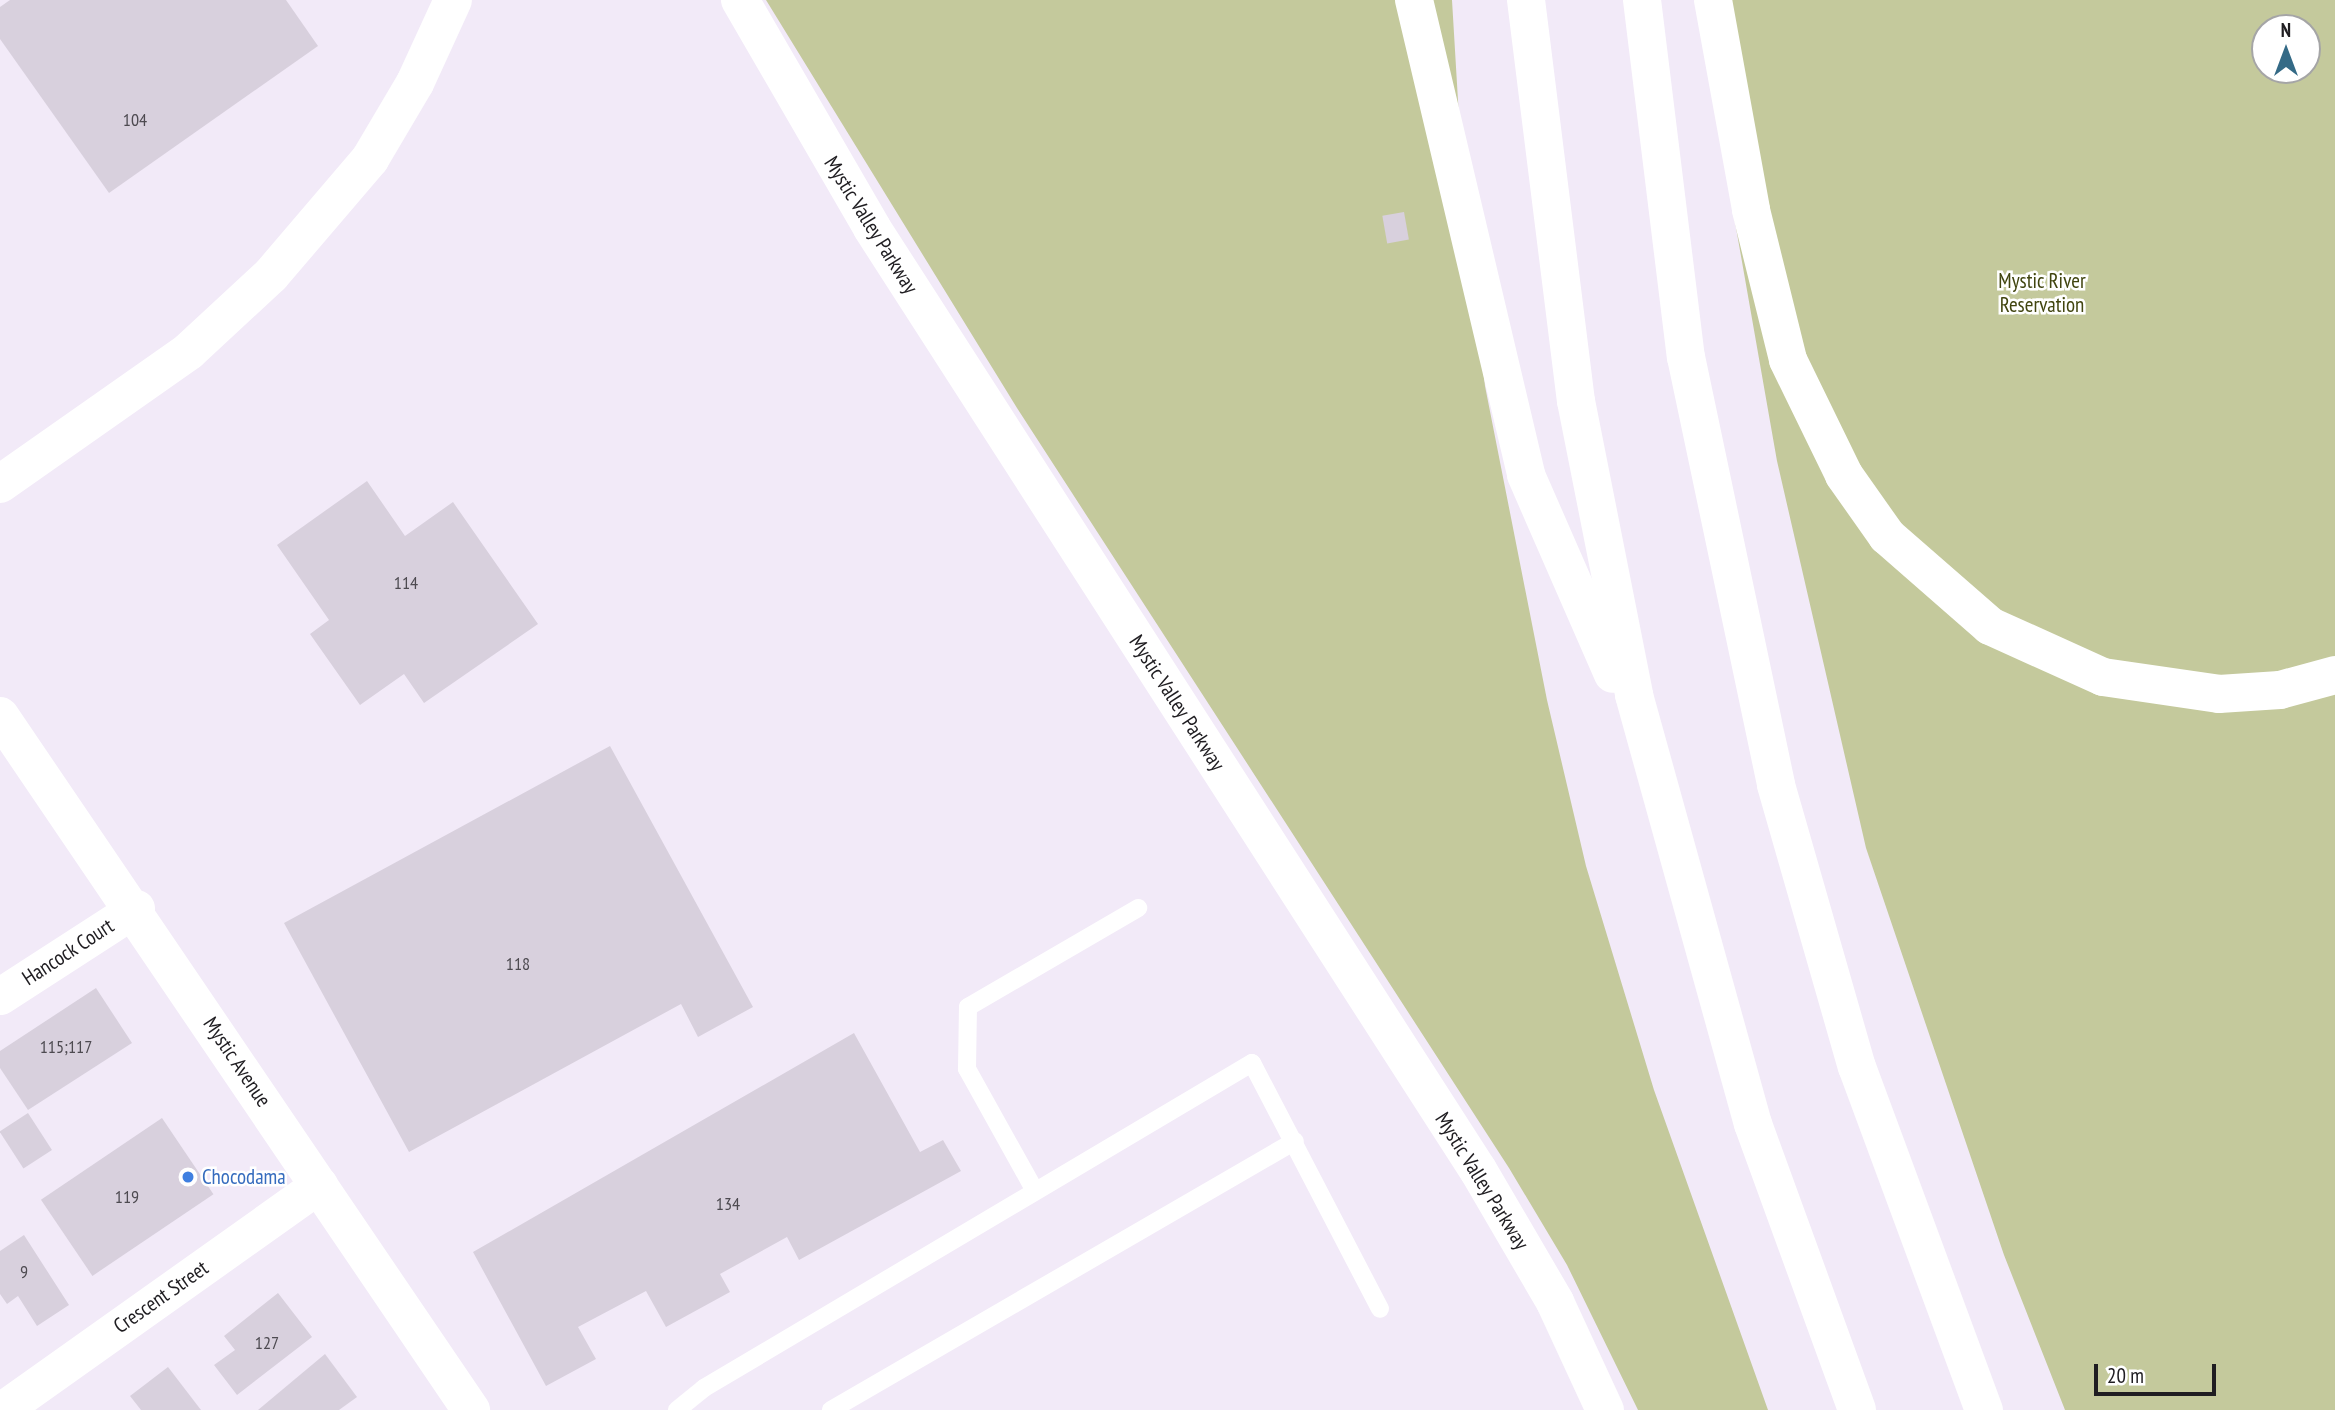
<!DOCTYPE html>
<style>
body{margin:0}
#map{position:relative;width:2335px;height:1410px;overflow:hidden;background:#f2eaf8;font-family:"PT Sans Narrow",sans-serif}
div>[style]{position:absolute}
.green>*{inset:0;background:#c4c99c}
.building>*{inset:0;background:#d8d0dd;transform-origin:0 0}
.service>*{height:18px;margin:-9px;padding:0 9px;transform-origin:9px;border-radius:9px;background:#fff}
.minor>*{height:37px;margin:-18.5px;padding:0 18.5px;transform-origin:18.5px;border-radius:18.5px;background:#fff}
.secondary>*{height:38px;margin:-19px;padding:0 19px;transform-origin:19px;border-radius:19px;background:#fff}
.primary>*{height:38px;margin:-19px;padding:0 19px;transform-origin:19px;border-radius:19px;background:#fff}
.motorway>*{height:38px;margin:-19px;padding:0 19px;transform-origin:19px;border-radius:19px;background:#fff}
.dots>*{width:19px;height:19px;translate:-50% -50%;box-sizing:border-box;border:4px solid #fff;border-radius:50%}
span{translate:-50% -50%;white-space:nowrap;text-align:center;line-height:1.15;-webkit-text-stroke:5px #fff;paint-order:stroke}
.number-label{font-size:18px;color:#4d4a50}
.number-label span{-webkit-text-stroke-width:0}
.street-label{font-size:21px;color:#1f1d21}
.park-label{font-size:21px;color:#41450f}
.shop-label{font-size:21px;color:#366cbe}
.left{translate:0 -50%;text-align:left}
.north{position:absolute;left:2251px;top:14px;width:70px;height:70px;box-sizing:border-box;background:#fff;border:2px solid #a5a5a6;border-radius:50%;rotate:0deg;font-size:19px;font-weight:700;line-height:28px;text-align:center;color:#1f1d21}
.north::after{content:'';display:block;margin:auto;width:24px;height:32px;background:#346a86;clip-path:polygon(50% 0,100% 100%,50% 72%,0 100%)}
.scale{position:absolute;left:2094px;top:1364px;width:122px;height:32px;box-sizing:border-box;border:4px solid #1f1d21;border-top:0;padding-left:9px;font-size:21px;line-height:24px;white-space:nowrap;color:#1f1d21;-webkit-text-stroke:5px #fff;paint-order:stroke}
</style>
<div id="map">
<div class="green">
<i style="clip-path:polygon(766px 0,1452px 0,1464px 201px,1485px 386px,1547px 700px,1586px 866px,1654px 1090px,1768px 1410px,1638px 1410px,1567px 1265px,1509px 1168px,1017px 408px)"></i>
<i style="clip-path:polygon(evenodd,1696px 0,2335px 0,2335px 1410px,2065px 1410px,2004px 1255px,1866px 848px,1777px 461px,1696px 0,2265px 28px,2307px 28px,2307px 70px,2265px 70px,2265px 28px)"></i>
</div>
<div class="building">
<i style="clip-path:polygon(10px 0,286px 0,318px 46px,109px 193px,0 39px,0 7px)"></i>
<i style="left:1404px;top:212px;width:28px;height:22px;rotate:80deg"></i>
<i style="clip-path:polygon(367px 481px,405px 536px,453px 502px,538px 624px,424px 703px,404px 674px,360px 705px,310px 634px,329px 620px,277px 545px)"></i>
<i style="clip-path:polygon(610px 746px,753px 1007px,698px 1037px,681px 1004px,409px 1152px,284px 923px)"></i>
<i style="clip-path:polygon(96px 988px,132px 1043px,28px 1110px,0 1068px,0 1051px)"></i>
<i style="clip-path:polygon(854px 1033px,920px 1152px,943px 1140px,961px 1171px,799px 1260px,787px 1237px,720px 1274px,730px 1292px,666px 1327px,646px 1291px,578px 1327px,596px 1359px,546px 1386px,473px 1252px)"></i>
<i style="left:28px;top:1113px;width:44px;height:34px;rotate:57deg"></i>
<i style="left:162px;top:1118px;width:92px;height:146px;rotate:56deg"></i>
<i style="clip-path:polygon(24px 1235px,69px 1305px,37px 1326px,18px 1296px,7px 1304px,0 1294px,0 1251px)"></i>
<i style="clip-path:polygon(278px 1293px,312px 1337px,237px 1395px,214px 1365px,235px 1350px,224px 1336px)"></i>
<i style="clip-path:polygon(325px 1354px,357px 1397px,339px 1410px,258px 1410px)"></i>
<i style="clip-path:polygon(168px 1367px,201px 1410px,141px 1410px,130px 1396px)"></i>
</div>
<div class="service">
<i style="left:1035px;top:1191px;width:140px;rotate:-119.1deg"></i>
<i style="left:967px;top:1069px;width:62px;rotate:-89.1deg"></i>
<i style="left:968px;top:1007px;width:197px;rotate:-30.2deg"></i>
<i style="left:677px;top:1410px;width:35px;rotate:-39deg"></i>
<i style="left:704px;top:1388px;width:637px;rotate:-30.67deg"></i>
<i style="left:1252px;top:1063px;width:277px;rotate:62.5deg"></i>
<i style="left:831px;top:1410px;width:536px;rotate:-30.1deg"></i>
</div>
<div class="minor">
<i style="left:0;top:996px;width:162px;rotate:-32.9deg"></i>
<i style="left:2px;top:1410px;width:389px;rotate:-35.4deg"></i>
</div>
<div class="secondary">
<i style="left:0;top:716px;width:839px;rotate:55.84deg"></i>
</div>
<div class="primary">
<i style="left:740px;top:0;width:263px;rotate:59.9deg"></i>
<i style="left:872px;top:228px;width:1120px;rotate:57.25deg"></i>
<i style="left:1478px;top:1170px;width:153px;rotate:59.7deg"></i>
<i style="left:1555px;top:1302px;width:119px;rotate:65.2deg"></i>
<i style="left:0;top:484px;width:231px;rotate:-35.1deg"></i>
<i style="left:189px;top:351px;width:112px;rotate:-42.8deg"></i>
<i style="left:271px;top:275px;width:153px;rotate:-49.5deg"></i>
<i style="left:370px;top:159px;width:88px;rotate:-59.4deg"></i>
<i style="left:415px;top:83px;width:91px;rotate:-65.4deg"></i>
</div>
<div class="motorway">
<i style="left:1414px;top:0;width:488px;rotate:76.7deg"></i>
<i style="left:1526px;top:475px;width:217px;rotate:66.4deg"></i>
<i style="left:1526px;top:0;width:404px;rotate:82.9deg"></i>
<i style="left:1576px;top:401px;width:300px;rotate:78.8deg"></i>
<i style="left:1634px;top:695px;width:445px;rotate:74.5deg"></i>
<i style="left:1753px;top:1124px;width:304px;rotate:70deg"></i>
<i style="left:1642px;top:0;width:360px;rotate:83deg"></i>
<i style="left:1686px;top:357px;width:437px;rotate:78.1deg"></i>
<i style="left:1776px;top:785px;width:293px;rotate:74deg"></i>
<i style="left:1857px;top:1067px;width:366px;rotate:69.7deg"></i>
<i style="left:1713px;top:0;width:213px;rotate:79.7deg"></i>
<i style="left:1751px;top:210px;width:154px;rotate:76.1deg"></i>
<i style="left:1788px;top:360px;width:128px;rotate:64deg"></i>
<i style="left:1844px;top:475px;width:75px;rotate:54.8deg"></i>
<i style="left:1887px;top:536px;width:137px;rotate:41.1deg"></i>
<i style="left:1990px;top:626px;width:124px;rotate:24.3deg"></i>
<i style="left:2103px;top:677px;width:117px;rotate:8.3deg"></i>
<i style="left:2219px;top:694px;width:61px;rotate:-3.8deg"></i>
<i style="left:2280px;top:690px;width:57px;rotate:-15.3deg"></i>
</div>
<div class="dots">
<i style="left:188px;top:1177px;background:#3f7fe0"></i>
</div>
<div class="number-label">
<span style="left:135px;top:120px">104</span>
<span style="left:406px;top:583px">114</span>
<span style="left:518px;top:964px">118</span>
<span style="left:66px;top:1047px">115;117</span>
<span style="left:127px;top:1197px">119</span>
<span style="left:728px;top:1204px">134</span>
<span style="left:24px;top:1272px">9</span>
<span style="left:267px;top:1343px">127</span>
</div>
<div class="street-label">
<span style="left:871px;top:225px;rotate:58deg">Mystic Valley Parkway</span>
<span style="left:1177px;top:703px;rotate:57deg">Mystic Valley Parkway</span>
<span style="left:68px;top:952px;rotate:-33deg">Hancock Court</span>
<span style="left:237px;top:1062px;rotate:56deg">Mystic Avenue</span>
<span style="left:1482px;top:1181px;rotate:58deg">Mystic Valley Parkway</span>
<span style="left:161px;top:1297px;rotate:-35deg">Crescent Street</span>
</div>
<div class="park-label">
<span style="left:2042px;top:293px">Mystic River<br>Reservation</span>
</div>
<div class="shop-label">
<span class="left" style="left:202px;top:1177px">Chocodama</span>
</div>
<div class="north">N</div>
<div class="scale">20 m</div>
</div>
